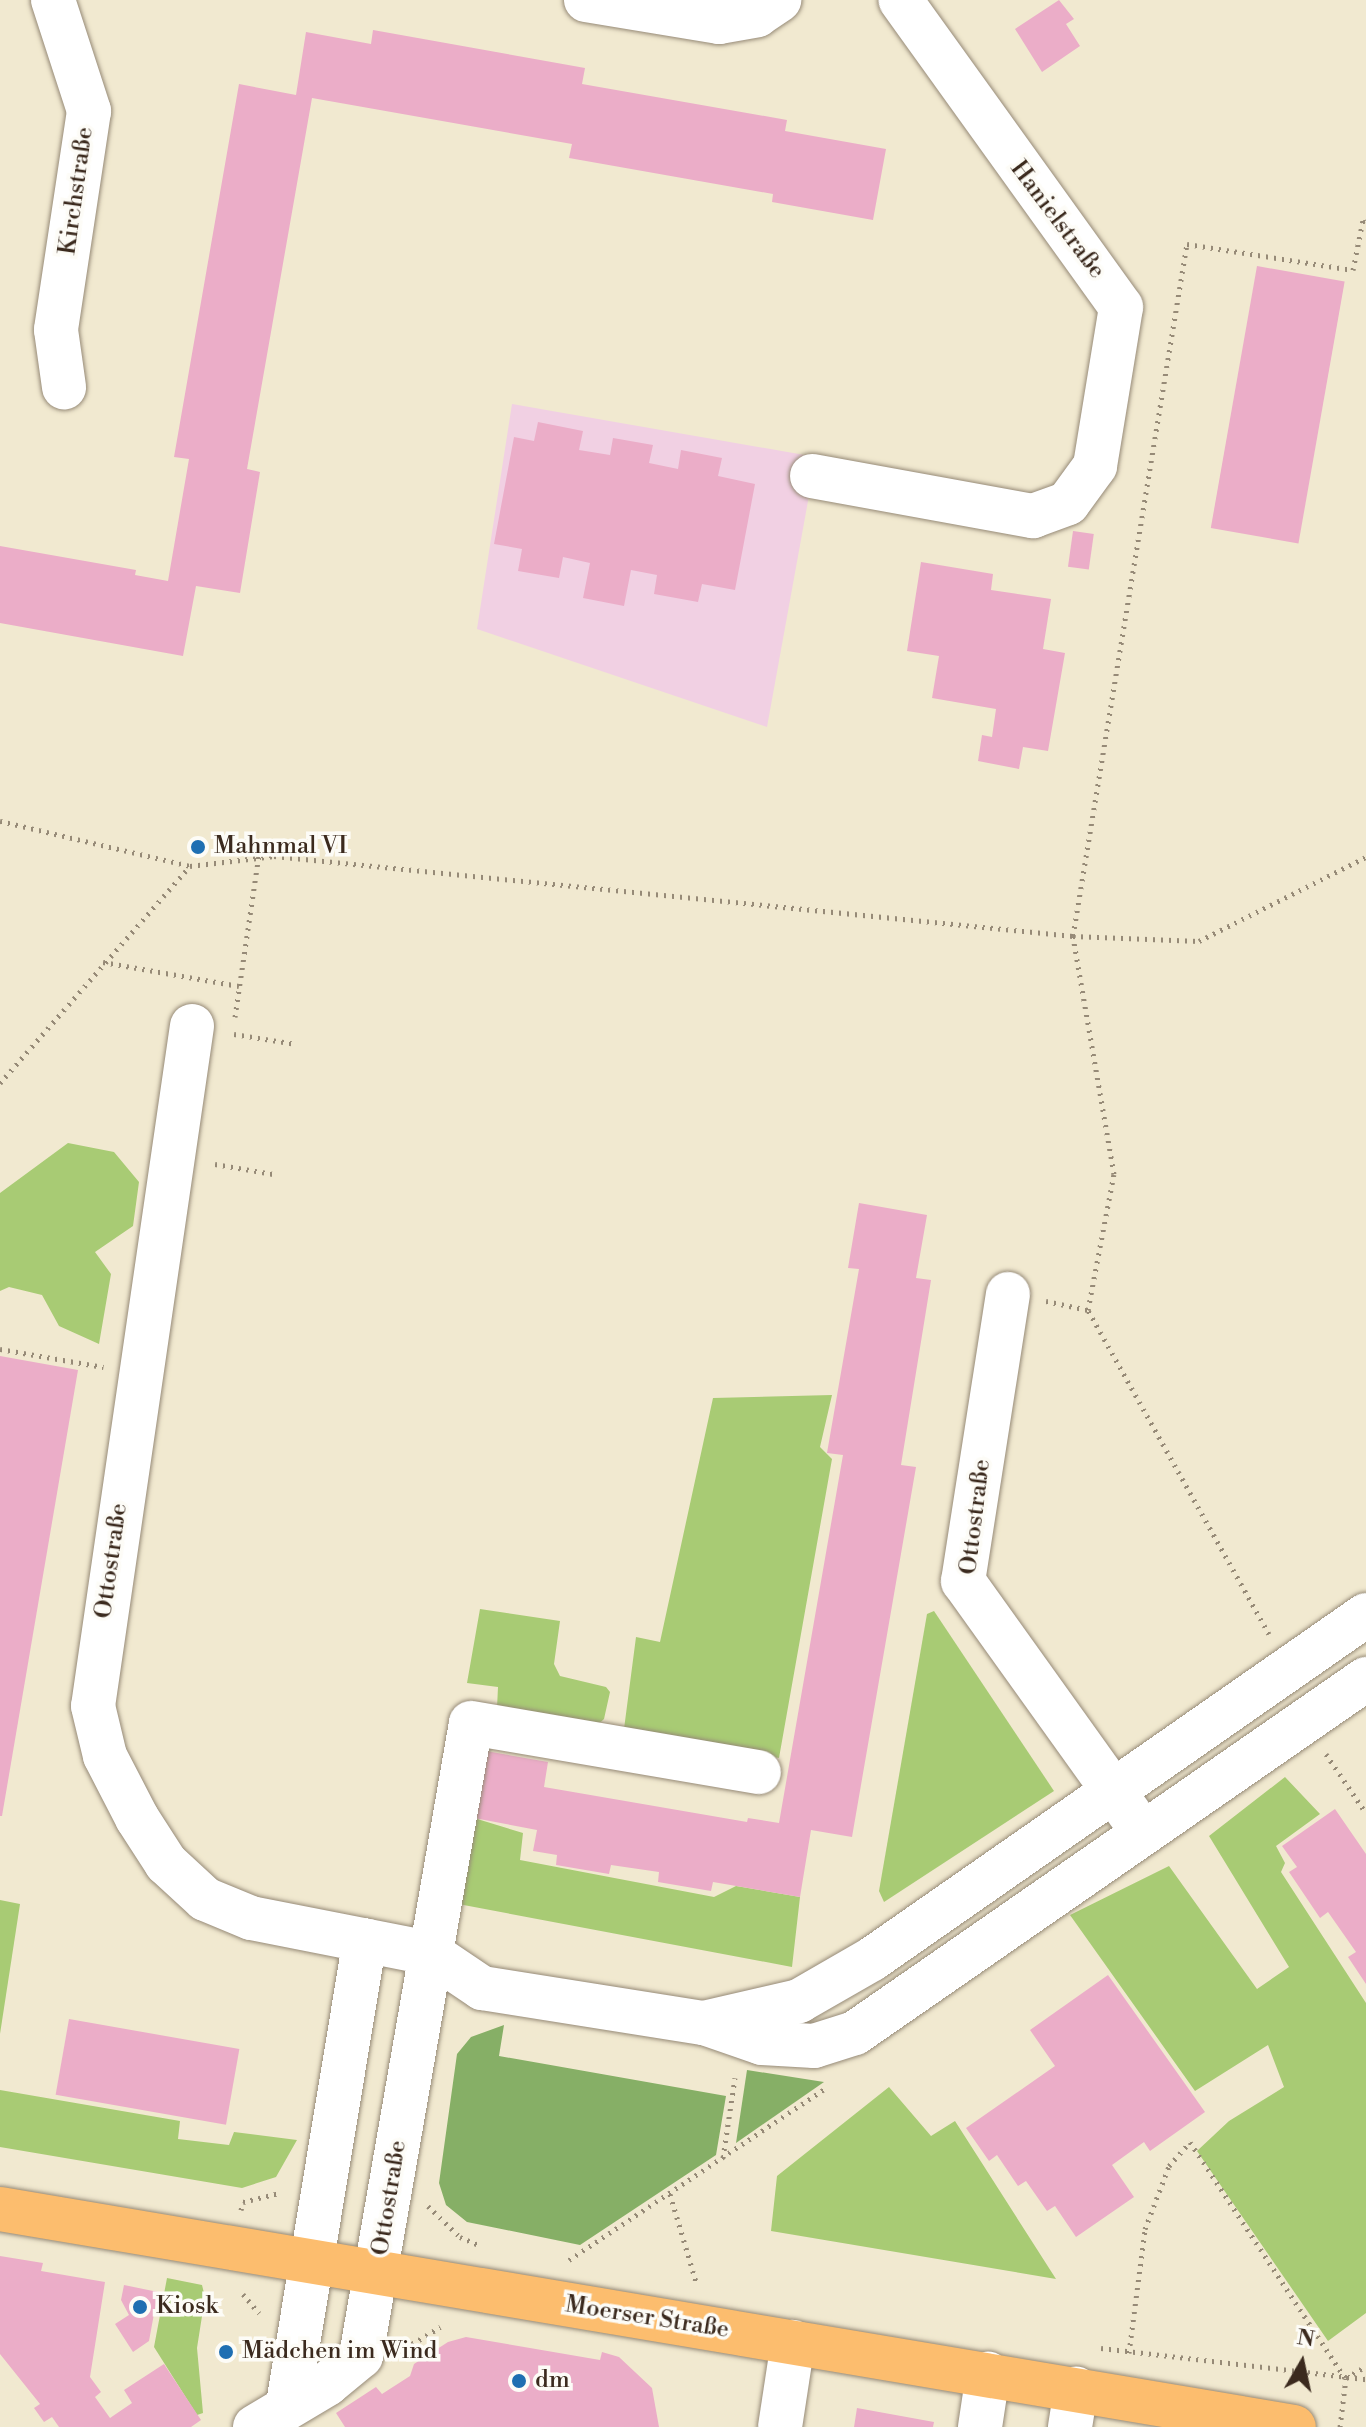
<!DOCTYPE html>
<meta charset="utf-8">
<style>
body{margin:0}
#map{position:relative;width:1366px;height:2427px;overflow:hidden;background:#f1e9d0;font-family:"Libre Bodoni",serif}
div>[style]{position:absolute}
.built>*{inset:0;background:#f1d0e3}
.green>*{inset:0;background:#a8cb74}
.forest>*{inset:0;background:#86af66}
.building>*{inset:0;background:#ebadc8;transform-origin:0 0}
.path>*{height:5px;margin-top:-2.5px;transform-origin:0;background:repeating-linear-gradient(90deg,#968a77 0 2px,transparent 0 8px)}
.roads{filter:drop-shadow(0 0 2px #968a77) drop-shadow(0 0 2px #968a77)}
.minor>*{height:44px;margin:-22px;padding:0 22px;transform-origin:22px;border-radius:22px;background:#fff}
.major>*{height:44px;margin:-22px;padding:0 22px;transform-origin:22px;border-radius:22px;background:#fcbd6e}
.dots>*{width:22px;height:22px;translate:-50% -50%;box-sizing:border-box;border:4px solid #fdfcf7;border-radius:50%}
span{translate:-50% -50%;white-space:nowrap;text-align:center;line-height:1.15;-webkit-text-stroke:7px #fdfcf7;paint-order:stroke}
.street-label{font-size:24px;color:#3b2a1e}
.poi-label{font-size:24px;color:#3b2a1e}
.left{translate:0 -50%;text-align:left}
.north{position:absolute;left:1262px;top:2323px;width:80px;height:80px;-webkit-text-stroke:6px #fdfcf7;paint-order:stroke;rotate:9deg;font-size:22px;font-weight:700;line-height:32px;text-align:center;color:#3b2a1e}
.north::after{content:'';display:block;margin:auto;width:28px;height:36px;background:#3b2a1e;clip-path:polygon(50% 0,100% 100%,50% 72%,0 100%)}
</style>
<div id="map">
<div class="built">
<i style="clip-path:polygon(512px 404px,816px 457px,767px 727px,477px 629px)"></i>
</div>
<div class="green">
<i style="clip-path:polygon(68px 1143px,114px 1152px,139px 1182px,133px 1226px,95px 1252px,111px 1274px,99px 1344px,59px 1326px,42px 1295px,9px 1287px,0 1291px,0 1193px)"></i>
<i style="clip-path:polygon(832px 1395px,820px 1447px,832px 1459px,779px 1758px,624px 1729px,636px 1637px,660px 1642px,713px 1398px)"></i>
<i style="clip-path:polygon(480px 1609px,560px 1621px,554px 1664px,560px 1676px,606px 1687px,610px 1692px,604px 1719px,595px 1727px,497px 1708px,498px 1687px,467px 1683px)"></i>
<i style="clip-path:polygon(934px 1611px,1054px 1791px,884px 1902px,879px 1891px,927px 1614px)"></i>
<i style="clip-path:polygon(1285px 1777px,1320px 1814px,1276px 1846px,1285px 1863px,1281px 1872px,1366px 2003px,1366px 2313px,1328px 2341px,1197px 2151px,1229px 2121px,1284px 2087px,1268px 2045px,1195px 2091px,1070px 1915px,1169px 1866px,1257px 1989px,1289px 1967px,1209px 1836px)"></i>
<i style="clip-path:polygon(474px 1818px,523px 1833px,520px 1860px,714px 1897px,736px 1886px,800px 1897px,792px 1967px,453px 1903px)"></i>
<i style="clip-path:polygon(0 1900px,20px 1904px,0 2034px)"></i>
<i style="clip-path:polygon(889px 2087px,931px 2136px,955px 2121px,1056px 2279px,771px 2231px,777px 2176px)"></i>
<i style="clip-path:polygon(0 2090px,180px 2121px,178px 2139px,229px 2145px,234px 2132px,297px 2140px,276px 2177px,242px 2188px,0 2147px)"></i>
<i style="clip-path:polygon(167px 2278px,202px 2285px,205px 2297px,197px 2348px,203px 2413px,197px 2415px,154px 2347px)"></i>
</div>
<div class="forest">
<i style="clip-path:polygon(504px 2025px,499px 2056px,726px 2096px,716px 2155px,580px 2245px,467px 2222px,446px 2205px,439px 2183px,457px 2054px,471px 2037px)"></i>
<i style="clip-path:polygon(747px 2070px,824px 2082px,736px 2143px)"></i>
</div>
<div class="building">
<i style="clip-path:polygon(1059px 0,1074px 19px,1066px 24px,1080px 46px,1042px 72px,1015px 29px)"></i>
<i style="clip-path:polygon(373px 30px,585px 68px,582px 84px,787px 120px,785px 131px,886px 149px,873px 220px,772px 202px,773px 194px,569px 158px,572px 144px,312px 98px,247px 469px,260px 472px,240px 593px,196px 586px,183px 656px,0 623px,0 546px,136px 570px,135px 575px,168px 581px,189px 459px,174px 457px,239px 84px,296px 95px,306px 32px,371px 44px)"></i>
<i style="left:1257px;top:266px;width:89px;height:266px;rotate:10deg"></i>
<i style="clip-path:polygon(538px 422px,583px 431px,579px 450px,610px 455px,613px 438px,653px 445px,649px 463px,678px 469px,681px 450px,722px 458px,718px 476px,755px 484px,735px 590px,702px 584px,698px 602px,654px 594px,657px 575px,631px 570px,624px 606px,583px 598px,590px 563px,563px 557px,559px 578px,518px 571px,522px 549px,494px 544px,514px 437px,534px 441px)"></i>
<i style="left:1073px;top:531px;width:21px;height:36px;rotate:8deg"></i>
<i style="clip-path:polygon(921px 562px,993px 574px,991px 590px,1051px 599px,1043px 649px,1065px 653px,1048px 751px,1023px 747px,1019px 769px,978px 761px,982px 735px,992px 737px,996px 709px,932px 698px,939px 656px,907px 651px)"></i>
<i style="clip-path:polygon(859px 1203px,927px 1215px,916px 1278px,931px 1280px,901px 1465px,916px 1467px,852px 1837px,811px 1830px,800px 1897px,713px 1882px,711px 1891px,658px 1882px,659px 1872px,611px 1865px,609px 1874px,556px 1865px,557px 1855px,533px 1851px,537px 1830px,474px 1818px,486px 1751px,548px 1762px,544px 1787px,747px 1822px,748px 1818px,779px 1823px,843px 1455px,827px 1453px,859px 1269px,848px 1268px)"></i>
<i style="clip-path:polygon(0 1356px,78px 1370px,2px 1816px,0 1816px)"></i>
<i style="clip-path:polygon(1335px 1809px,1366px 1854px,1366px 1984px,1348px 1957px,1356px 1952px,1328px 1912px,1320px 1918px,1289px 1872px,1297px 1867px,1282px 1846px)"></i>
<i style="clip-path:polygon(1108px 1975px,1205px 2112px,1150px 2151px,1144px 2142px,1112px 2165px,1134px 2197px,1076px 2237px,1055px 2206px,1047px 2211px,1026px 2181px,1018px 2186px,997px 2155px,989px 2161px,966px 2128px,1055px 2066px,1030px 2030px)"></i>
<i style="left:69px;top:2019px;width:173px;height:77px;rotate:10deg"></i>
<i style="clip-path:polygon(0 2256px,43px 2263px,41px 2271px,105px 2282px,90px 2377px,101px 2392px,95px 2397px,110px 2418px,132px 2403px,124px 2390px,164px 2364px,201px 2420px,191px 2427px,59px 2427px,52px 2417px,44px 2422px,34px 2408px,40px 2404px,0 2354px)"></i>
<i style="clip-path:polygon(124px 2285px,158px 2292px,149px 2341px,133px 2352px,115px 2324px,129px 2315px,121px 2300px)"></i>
<i style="clip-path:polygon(466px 2337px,600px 2360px,602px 2352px,619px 2357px,652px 2388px,659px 2427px,345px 2427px,336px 2413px,376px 2387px,382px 2394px,410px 2376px,414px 2364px,448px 2342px)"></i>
<i style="clip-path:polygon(857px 2408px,934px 2422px,933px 2427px,854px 2427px)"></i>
</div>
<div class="path">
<i style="left:0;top:821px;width:195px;rotate:13.3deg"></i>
<i style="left:103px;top:962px;width:138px;rotate:10deg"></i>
<i style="left:235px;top:1017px;width:164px;rotate:-81.6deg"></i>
<i style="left:234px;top:1034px;width:63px;rotate:9.2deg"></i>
<i style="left:0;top:1083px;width:288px;rotate:-48.8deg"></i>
<i style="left:190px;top:866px;width:85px;rotate:-6.8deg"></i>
<i style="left:274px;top:856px;width:803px;rotate:5.72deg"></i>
<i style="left:1073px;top:936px;width:126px;rotate:2.3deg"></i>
<i style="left:1199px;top:941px;width:187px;rotate:-26.7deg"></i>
<i style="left:215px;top:1164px;width:59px;rotate:9.8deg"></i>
<i style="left:1046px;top:1301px;width:43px;rotate:12.1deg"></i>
<i style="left:0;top:1349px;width:105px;rotate:9.9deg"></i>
<i style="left:1269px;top:1634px;width:371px;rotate:-119.2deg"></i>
<i style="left:1088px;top:1310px;width:138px;rotate:-79.2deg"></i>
<i style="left:1114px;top:1174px;width:242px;rotate:-99.8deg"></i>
<i style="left:1073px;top:936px;width:701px;rotate:-80.65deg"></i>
<i style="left:1187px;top:244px;width:168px;rotate:8.9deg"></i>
<i style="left:1353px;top:270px;width:51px;rotate:-78.7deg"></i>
<i style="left:1363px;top:220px;width:7px;rotate:63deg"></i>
<i style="left:1326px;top:1754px;width:71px;rotate:55.9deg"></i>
<i style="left:723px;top:2158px;width:81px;rotate:-81.5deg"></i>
<i style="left:670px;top:2194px;width:92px;rotate:73.5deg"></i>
<i style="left:428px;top:2206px;width:45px;rotate:44.1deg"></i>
<i style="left:460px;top:2237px;width:21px;rotate:23deg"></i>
<i style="left:241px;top:2210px;width:8px;rotate:-76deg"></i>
<i style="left:243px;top:2202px;width:38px;rotate:-14deg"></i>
<i style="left:569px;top:2260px;width:311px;rotate:-33.8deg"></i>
<i style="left:243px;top:2294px;width:25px;rotate:50deg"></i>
<i style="left:403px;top:2343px;width:9px;rotate:6deg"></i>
<i style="left:412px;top:2344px;width:33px;rotate:-31deg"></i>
<i style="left:1101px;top:2348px;width:267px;rotate:6.7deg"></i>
<i style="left:1129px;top:2353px;width:125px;rotate:-82.6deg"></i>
<i style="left:1145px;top:2229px;width:67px;rotate:-69.1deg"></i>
<i style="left:1169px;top:2166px;width:32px;rotate:-49deg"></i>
<i style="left:1190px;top:2142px;width:282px;rotate:56.7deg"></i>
<i style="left:1340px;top:2427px;width:49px;rotate:-83deg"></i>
<i style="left:1346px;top:2378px;width:23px;rotate:-31deg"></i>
</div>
<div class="roads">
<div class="minor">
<i style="left:53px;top:0;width:117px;rotate:72deg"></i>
<i style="left:89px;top:111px;width:221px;rotate:98.6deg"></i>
<i style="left:56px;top:330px;width:58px;rotate:82deg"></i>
<i style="left:586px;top:0;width:135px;rotate:9.4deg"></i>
<i style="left:719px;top:22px;width:39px;rotate:-10deg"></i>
<i style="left:757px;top:15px;width:27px;rotate:-34deg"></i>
<i style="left:812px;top:476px;width:225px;rotate:10.3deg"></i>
<i style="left:1033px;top:516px;width:37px;rotate:-20deg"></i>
<i style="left:1068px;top:503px;width:46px;rotate:-53.9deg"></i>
<i style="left:1095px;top:466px;width:161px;rotate:-80.7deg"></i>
<i style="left:1121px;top:307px;width:378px;rotate:-125.7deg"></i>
<i style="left:192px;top:1026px;width:687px;rotate:98.28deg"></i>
<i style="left:93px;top:1706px;width:51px;rotate:76.5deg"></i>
<i style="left:105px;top:1756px;width:70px;rotate:62.7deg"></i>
<i style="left:137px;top:1818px;width:54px;rotate:57.2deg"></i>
<i style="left:166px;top:1863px;width:53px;rotate:42.7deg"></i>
<i style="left:205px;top:1899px;width:50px;rotate:22.4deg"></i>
<i style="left:251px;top:1918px;width:182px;rotate:11.1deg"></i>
<i style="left:430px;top:1953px;width:63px;rotate:33.9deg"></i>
<i style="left:482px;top:1988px;width:225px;rotate:9deg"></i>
<i style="left:704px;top:2023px;width:61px;rotate:19deg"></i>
<i style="left:762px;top:2043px;width:52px;rotate:3.3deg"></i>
<i style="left:814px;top:2046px;width:43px;rotate:-17.6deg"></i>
<i style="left:855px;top:2033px;width:622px;rotate:-34.71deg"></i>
<i style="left:1008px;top:1294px;width:291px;rotate:98.9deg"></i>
<i style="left:963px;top:1581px;width:287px;rotate:54.4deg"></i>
<i style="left:704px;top:2023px;width:98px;rotate:-13deg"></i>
<i style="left:799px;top:2001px;width:84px;rotate:-29.9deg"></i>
<i style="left:872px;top:1959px;width:602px;rotate:-34.85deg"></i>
<i style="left:288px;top:2404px;width:470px;rotate:-80.6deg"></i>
<i style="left:255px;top:2427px;width:84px;rotate:-30.8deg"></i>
<i style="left:327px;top:2384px;width:44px;rotate:-39.5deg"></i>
<i style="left:361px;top:2356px;width:642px;rotate:-80.14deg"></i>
<i style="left:471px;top:1723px;width:292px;rotate:9.7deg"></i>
<i style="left:780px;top:2427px;width:86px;rotate:-81.3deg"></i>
<i style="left:980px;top:2427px;width:54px;rotate:-81.4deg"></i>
<i style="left:1070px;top:2427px;width:39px;rotate:-81deg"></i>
</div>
<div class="major">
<i style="left:0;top:2209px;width:1312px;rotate:9.56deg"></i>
</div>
</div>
<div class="dots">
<i style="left:198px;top:847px;background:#1f6fb2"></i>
<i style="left:140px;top:2307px;background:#1f6fb2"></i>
<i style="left:226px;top:2352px;background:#1f6fb2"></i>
<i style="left:519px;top:2381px;background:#1f6fb2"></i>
</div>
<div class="street-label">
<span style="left:77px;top:191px;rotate:-82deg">Kirchstraße</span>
<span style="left:1057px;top:220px;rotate:53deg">Hanielstraße</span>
<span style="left:976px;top:1517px;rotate:-83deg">Ottostraße</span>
<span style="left:112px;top:1561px;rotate:-82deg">Ottostraße</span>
<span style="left:390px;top:2198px;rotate:-81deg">Ottostraße</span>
<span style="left:647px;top:2318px;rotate:9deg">Moerser Straße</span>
</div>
<div class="poi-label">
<span class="left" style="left:214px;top:847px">Mahnmal VI</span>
<span class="left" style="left:156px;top:2307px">Kiosk</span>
<span class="left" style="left:242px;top:2352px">Mädchen im Wind</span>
<span class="left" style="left:535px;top:2381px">dm</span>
</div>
<div class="north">N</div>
</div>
